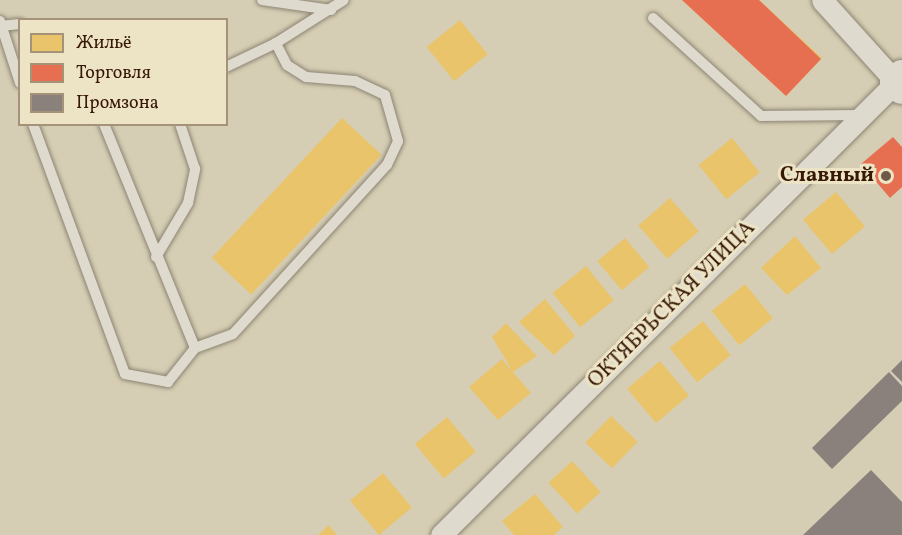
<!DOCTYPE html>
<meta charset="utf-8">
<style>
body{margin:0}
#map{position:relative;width:902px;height:535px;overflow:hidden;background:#d6ceb4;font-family:Vollkorn,serif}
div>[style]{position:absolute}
.homes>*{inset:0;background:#e9c46a;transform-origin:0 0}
.shops>*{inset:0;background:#e76f51}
.industry>*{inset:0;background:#8a817c}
.roads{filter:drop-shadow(0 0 2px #8d8474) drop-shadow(0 0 2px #8d8474)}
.service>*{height:10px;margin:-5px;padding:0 5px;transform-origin:5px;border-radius:5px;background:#dedbce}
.minor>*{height:21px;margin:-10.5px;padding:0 10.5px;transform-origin:10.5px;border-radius:10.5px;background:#dedbce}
.secondary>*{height:32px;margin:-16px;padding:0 16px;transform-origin:16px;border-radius:16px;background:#dedbce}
.dots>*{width:16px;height:16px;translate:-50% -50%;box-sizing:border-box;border:3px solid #ede4c5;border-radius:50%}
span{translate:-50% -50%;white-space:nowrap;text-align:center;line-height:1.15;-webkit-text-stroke:6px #ede4c5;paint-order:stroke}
.poi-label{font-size:21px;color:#371807;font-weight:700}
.right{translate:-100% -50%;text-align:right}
.street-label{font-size:21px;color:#371807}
.legend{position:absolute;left:18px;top:18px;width:210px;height:108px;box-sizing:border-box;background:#ede4c5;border:2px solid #a49279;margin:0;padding:8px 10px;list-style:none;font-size:18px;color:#371807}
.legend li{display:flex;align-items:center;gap:12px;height:30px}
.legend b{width:30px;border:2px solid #a49279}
</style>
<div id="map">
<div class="homes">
<i style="clip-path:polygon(682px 0,759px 0,822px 58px,786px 96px)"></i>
<i style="left:460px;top:20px;width:44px;height:43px;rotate:51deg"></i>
<i style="left:342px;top:118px;width:54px;height:191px;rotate:43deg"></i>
<i style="left:732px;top:138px;width:44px;height:43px;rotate:51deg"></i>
<i style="left:836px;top:192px;width:45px;height:43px;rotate:50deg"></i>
<i style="left:670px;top:198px;width:44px;height:42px;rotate:49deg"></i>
<i style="clip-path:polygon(795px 236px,821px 268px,787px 295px,761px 268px)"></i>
<i style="left:625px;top:238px;width:38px;height:36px;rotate:50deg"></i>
<i style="left:586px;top:266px;width:44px;height:43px;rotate:51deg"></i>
<i style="left:745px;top:284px;width:44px;height:43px;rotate:51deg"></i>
<i style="clip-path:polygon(545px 299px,575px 336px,554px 355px,519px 322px)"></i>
<i style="left:703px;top:321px;width:44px;height:43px;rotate:51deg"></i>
<i style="clip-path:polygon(506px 323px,537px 356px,513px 372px,531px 393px,498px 420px,469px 387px,502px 359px,513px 372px,492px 337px)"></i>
<i style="left:660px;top:361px;width:45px;height:43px;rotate:50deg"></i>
<i style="left:611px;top:416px;width:37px;height:37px;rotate:44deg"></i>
<i style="left:447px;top:417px;width:45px;height:42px;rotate:50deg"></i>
<i style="left:572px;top:461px;width:42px;height:32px;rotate:47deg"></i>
<i style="left:383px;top:473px;width:45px;height:43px;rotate:50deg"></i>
<i style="clip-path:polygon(535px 494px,563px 527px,554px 535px,514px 535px,502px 521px)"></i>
<i style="clip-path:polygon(329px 525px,337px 535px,318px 535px)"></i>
</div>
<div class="shops">
<i style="clip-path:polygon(682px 0,759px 0,821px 59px,786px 96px)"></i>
<i style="clip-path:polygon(893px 137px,902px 147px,902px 187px,890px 198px,861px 164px)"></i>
</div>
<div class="industry">
<i style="clip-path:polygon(902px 360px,902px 382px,891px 371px)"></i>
<i style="clip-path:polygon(889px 372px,902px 386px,902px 401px,832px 469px,812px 448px)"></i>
<i style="clip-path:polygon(871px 470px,902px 502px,902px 535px,803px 535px)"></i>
</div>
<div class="roads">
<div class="service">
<i style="left:262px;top:0;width:70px;rotate:8.2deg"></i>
<i style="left:653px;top:18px;width:146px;rotate:42.2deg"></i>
<i style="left:761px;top:116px;width:100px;rotate:-0.6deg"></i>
<i style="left:0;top:21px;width:65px;rotate:72.1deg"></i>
<i style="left:0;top:26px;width:20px;rotate:-6deg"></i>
<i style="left:226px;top:67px;width:55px;rotate:-25.6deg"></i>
<i style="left:276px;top:43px;width:80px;rotate:-32.3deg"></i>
<i style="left:33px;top:124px;width:266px;rotate:69.8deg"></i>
<i style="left:125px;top:374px;width:44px;rotate:10.5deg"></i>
<i style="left:168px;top:382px;width:43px;rotate:-51.5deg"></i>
<i style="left:195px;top:348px;width:40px;rotate:-20.2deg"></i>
<i style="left:233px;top:334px;width:229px;rotate:-47.7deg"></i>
<i style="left:387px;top:165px;width:26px;rotate:-65deg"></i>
<i style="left:398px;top:141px;width:48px;rotate:-105.8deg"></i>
<i style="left:385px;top:95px;width:33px;rotate:-155deg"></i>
<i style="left:355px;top:81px;width:49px;rotate:-175.3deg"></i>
<i style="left:306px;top:77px;width:22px;rotate:-148deg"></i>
<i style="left:287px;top:65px;width:25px;rotate:-117deg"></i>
<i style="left:104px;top:124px;width:242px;rotate:67.9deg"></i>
<i style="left:156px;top:257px;width:63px;rotate:-59.3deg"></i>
<i style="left:188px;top:203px;width:35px;rotate:-78deg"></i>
<i style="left:195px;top:169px;width:47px;rotate:-108.4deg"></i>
</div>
<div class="minor">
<i style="left:441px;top:535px;width:642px;rotate:-44.87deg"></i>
<i style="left:896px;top:82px;width:110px;rotate:-132.1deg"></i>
</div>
<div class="secondary">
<i style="left:902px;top:76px;width:8px;rotate:135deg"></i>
<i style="left:896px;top:82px;width:8px;rotate:45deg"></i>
</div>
</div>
<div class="dots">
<i style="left:886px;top:176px;background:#6f5844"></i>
</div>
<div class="poi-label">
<span class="right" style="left:874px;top:176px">Славный</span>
</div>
<div class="street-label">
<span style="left:672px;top:305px;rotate:-45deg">ОКТЯБРЬСКАЯ УЛИЦА</span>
</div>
<ul class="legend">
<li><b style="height:16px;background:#e9c46a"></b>Жильё</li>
<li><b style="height:16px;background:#e76f51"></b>Торговля</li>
<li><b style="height:16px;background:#8a817c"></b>Промзона</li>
</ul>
</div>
